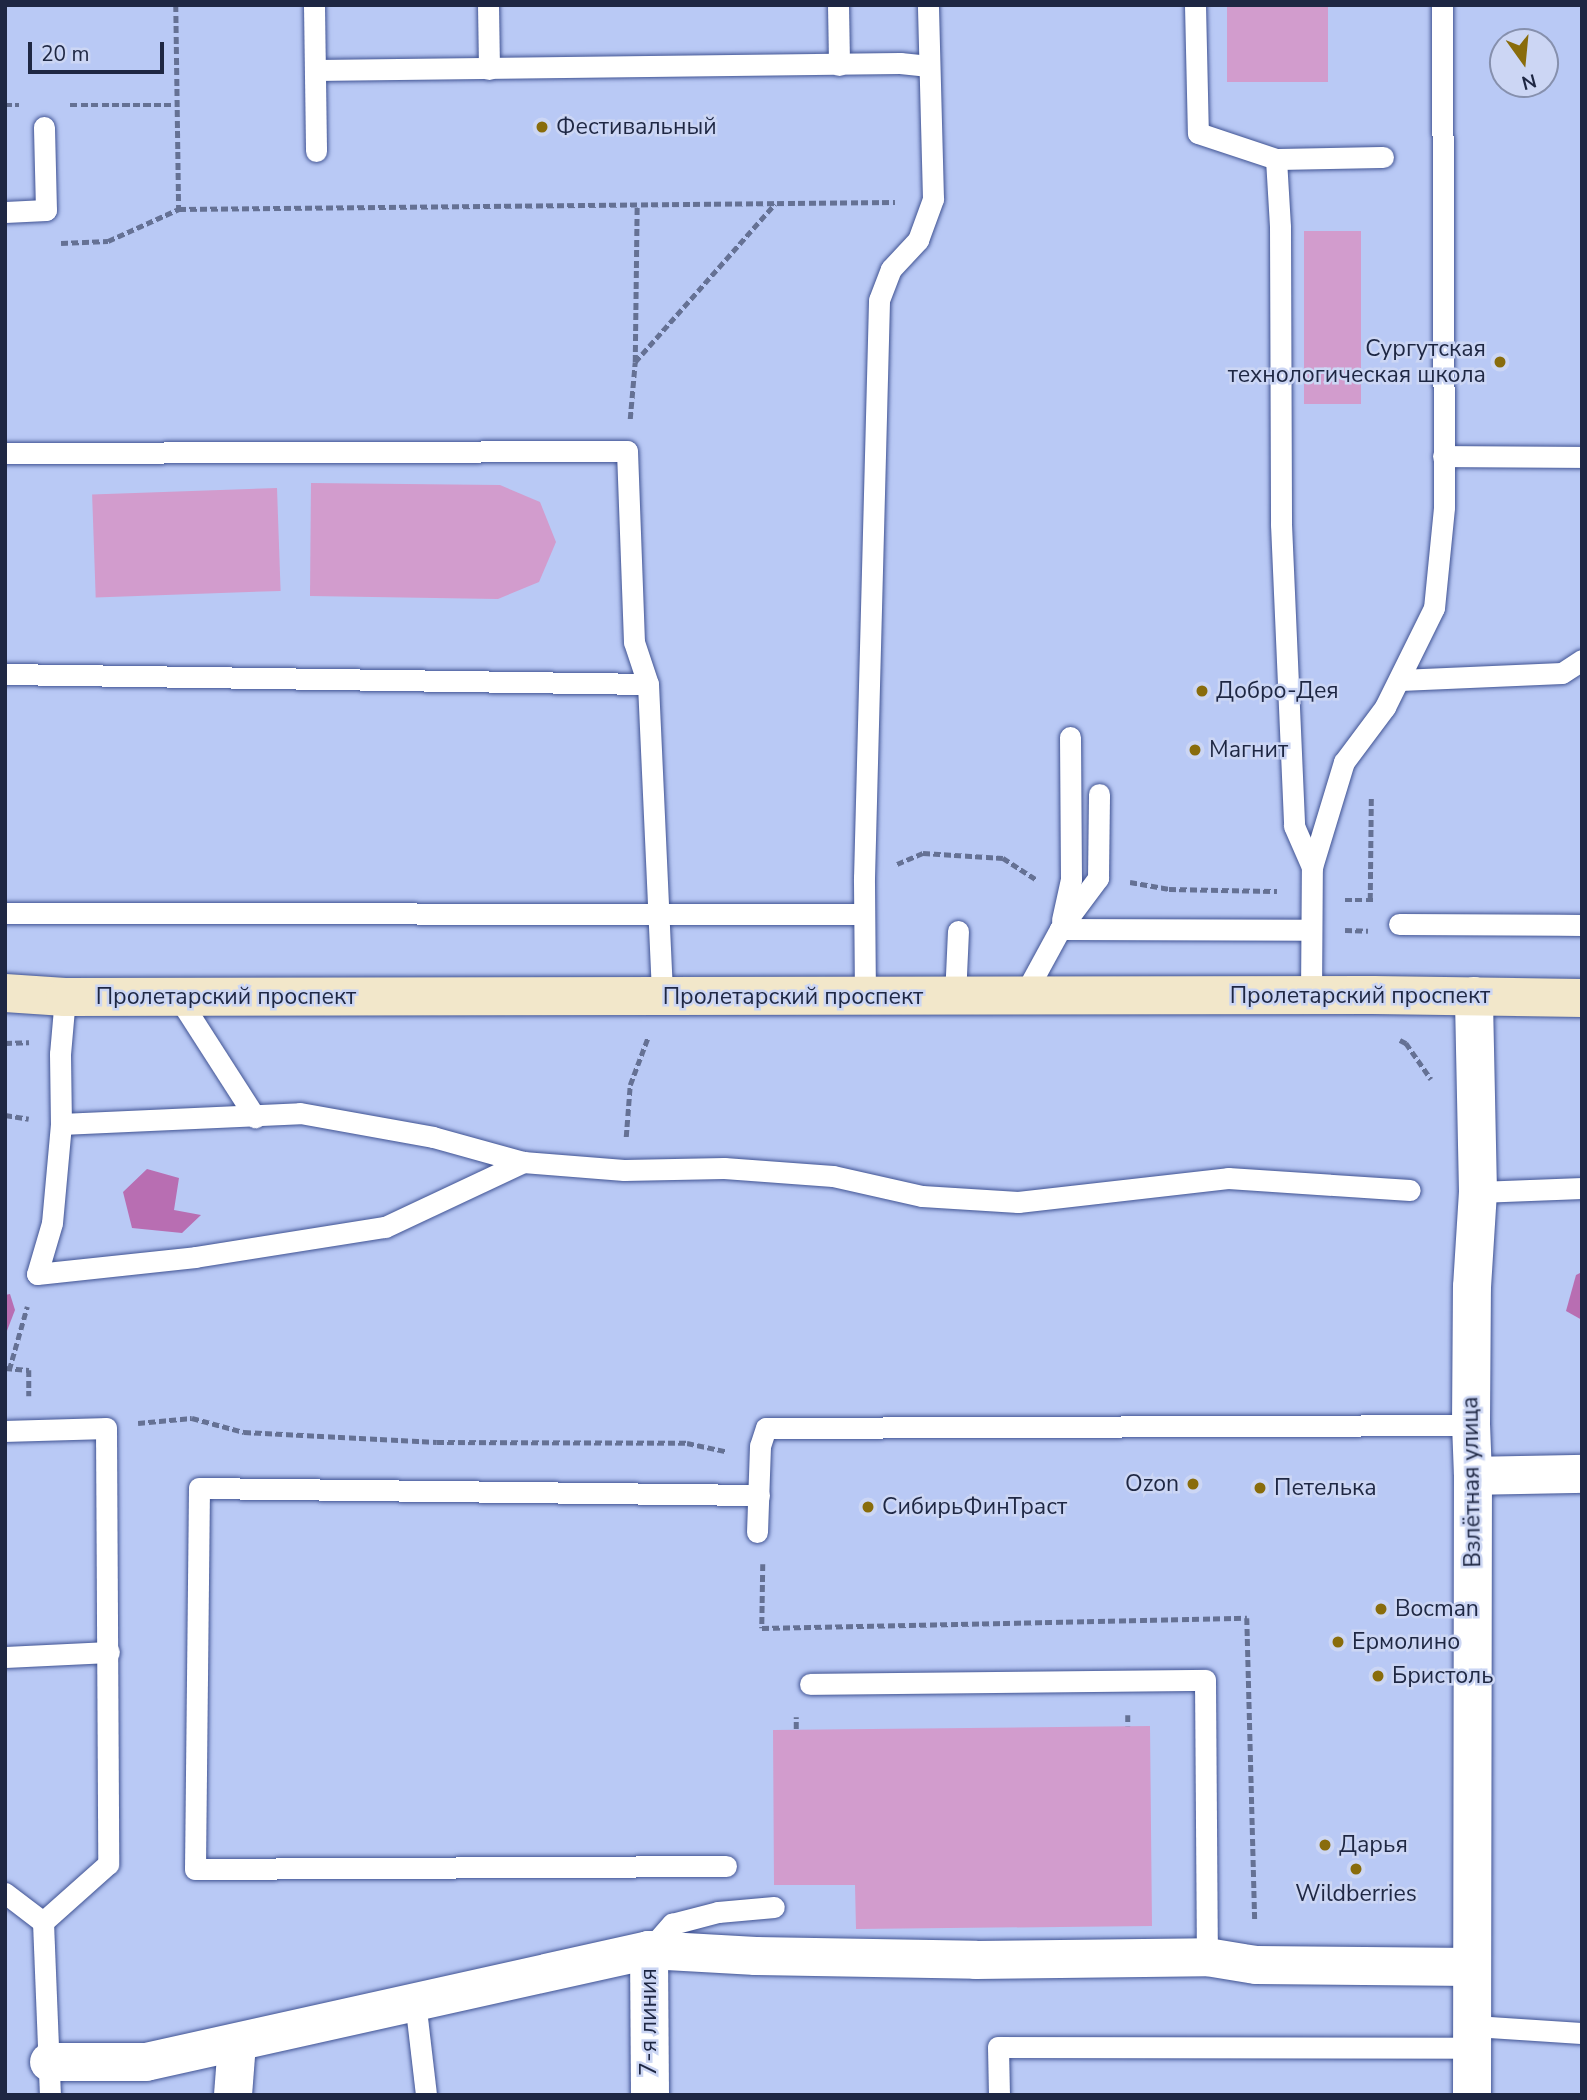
<!DOCTYPE html>
<meta charset="utf-8">
<style>
body{margin:0}
#map{position:relative;width:1587px;height:2100px;overflow:hidden;background:#b9c9f5;font-family:"Nunito Sans",sans-serif}
div>[style]{position:absolute}
.green>*{inset:0;background:#d29ccd;transform-origin:0 0}
.forest>*{inset:0;background:#b86eb2}
.path>*{height:4.5px;margin-top:-2.25px;transform-origin:0;background:repeating-linear-gradient(90deg,#657194 0 7px,transparent 0 10.5px)}
.roads{filter:drop-shadow(0 0 2px #405393) drop-shadow(0 0 2px #405393)}
.lane>*{height:21px;margin:-10.5px;padding:0 10.5px;transform-origin:10.5px;border-radius:10.5px;background:#fff}
.street>*{height:38px;margin:-19px;padding:0 19px;transform-origin:19px;border-radius:19px;background:#fff}
.secondary>*{height:38px;margin:-19px;padding:0 19px;transform-origin:19px;border-radius:19px;background:#f2e7ca}
.dots>*{width:19px;height:19px;translate:-50% -50%;box-sizing:border-box;border:4px solid #ccd6f4;border-radius:50%}
span{translate:-50% -50%;white-space:nowrap;text-align:center;line-height:1.15;-webkit-text-stroke:5px #ccd6f4;paint-order:stroke}
.poi-label{font-size:23px;color:#1e2743}
.left{translate:0 -50%;text-align:left}
.right{translate:-100% -50%;text-align:right}
.street-label{font-size:23px;color:#1e2743}
.frame{position:absolute;inset:0;border:7px solid #1e2743;pointer-events:none}
.north{position:absolute;left:1489px;top:28px;width:70px;height:70px;box-sizing:border-box;background:#ccd6f4;border:2px solid #8690ad;border-radius:50%;rotate:165deg;font-size:19px;font-weight:700;line-height:28px;text-align:center;color:#1e2743}
.north::after{content:'';display:block;margin:auto;width:24px;height:32px;background:#896c0b;clip-path:polygon(50% 0,100% 100%,50% 72%,0 100%)}
.scale{position:absolute;left:28px;top:42px;width:136px;height:32px;box-sizing:border-box;border:4px solid #1e2743;border-top:0;padding-left:9px;font-size:21px;line-height:24px;white-space:nowrap;color:#1e2743;-webkit-text-stroke:5px #ccd6f4;paint-order:stroke}
</style>
<div id="map">
<div class="green">
<i style="left:1227px;top:5px;width:101px;height:77px"></i>
<i style="left:1304px;top:231px;width:57px;height:173px"></i>
<i style="clip-path:polygon(311px 483px,500px 485px,540px 502px,556px 542px,539px 582px,498px 599px,310px 596px)"></i>
<i style="left:277px;top:488px;width:103px;height:185px;rotate:88deg"></i>
<i style="clip-path:polygon(1150px 1726px,1152px 1926px,856px 1929px,855px 1885px,774px 1885px,773px 1730px)"></i>
</div>
<div class="forest">
<i style="clip-path:polygon(147px 1169px,179px 1178px,174px 1210px,201px 1215px,182px 1233px,132px 1228px,123px 1192px)"></i>
<i style="clip-path:polygon(1582px 1272px,1582px 1320px,1566px 1311px,1576px 1275px)"></i>
<i style="clip-path:polygon(10px 1294px,15px 1310px,5px 1336px,5px 1295px)"></i>
</div>
<div class="path">
<i style="left:176px;top:5px;width:204px;rotate:89.2deg"></i>
<i style="left:179px;top:209px;width:716px;rotate:-0.56deg"></i>
<i style="left:5px;top:105px;width:14px"></i>
<i style="left:70px;top:105px;width:107px"></i>
<i style="left:61px;top:243px;width:47px;rotate:-2.4deg"></i>
<i style="left:108px;top:241px;width:78px;rotate:-24.3deg"></i>
<i style="left:635px;top:362px;width:211px;rotate:-48.5deg"></i>
<i style="left:630px;top:419px;width:57px;rotate:-85deg"></i>
<i style="left:635px;top:362px;width:156px;rotate:-89.3deg"></i>
<i style="left:897px;top:864px;width:28px;rotate:-23deg"></i>
<i style="left:923px;top:853px;width:80px;rotate:3.6deg"></i>
<i style="left:1003px;top:858px;width:40px;rotate:32.9deg"></i>
<i style="left:1130px;top:882px;width:40px;rotate:10deg"></i>
<i style="left:1169px;top:889px;width:108px;rotate:1.1deg"></i>
<i style="left:1345px;top:900px;width:29px"></i>
<i style="left:1370px;top:900px;width:103px;rotate:-89.4deg"></i>
<i style="left:1345px;top:930px;width:23px;rotate:2deg"></i>
<i style="left:1400px;top:1040px;width:7px;rotate:27deg"></i>
<i style="left:1406px;top:1043px;width:44px;rotate:55.2deg"></i>
<i style="left:5px;top:1043px;width:24px;rotate:-2deg"></i>
<i style="left:5px;top:1115px;width:24px;rotate:9deg"></i>
<i style="left:626px;top:1137px;width:52px;rotate:-85.6deg"></i>
<i style="left:630px;top:1085px;width:51px;rotate:-69.4deg"></i>
<i style="left:5px;top:1368px;width:24px;rotate:5deg"></i>
<i style="left:29px;top:1370px;width:26px;rotate:90deg"></i>
<i style="left:9px;top:1370px;width:66px;rotate:-74.1deg"></i>
<i style="left:138px;top:1423px;width:54px;rotate:-5.3deg"></i>
<i style="left:192px;top:1418px;width:54px;rotate:15.1deg"></i>
<i style="left:244px;top:1432px;width:193px;rotate:3deg"></i>
<i style="left:437px;top:1442px;width:250px;rotate:0.2deg"></i>
<i style="left:687px;top:1443px;width:39px;rotate:12deg"></i>
<i style="left:763px;top:1564px;width:64px;rotate:90.9deg"></i>
<i style="left:762px;top:1628px;width:485px;rotate:-1.2deg"></i>
<i style="left:1247px;top:1618px;width:303px;rotate:88.5deg"></i>
<i style="left:1128px;top:1715px;width:11px;rotate:90deg"></i>
<i style="left:796px;top:1729px;width:12px;rotate:-90deg"></i>
</div>
<div class="roads">
<div class="lane">
<i style="left:314px;top:5px;width:146px;rotate:89.2deg"></i>
<i style="left:488px;top:5px;width:64px;rotate:89.1deg"></i>
<i style="left:838px;top:5px;width:60px;rotate:89deg"></i>
<i style="left:1195px;top:5px;width:128px;rotate:88.7deg"></i>
<i style="left:1198px;top:133px;width:82px;rotate:18.4deg"></i>
<i style="left:1276px;top:159px;width:68px;rotate:86.6deg"></i>
<i style="left:1280px;top:227px;width:297px;rotate:89.8deg"></i>
<i style="left:1281px;top:524px;width:302px;rotate:87.5deg"></i>
<i style="left:1294px;top:826px;width:45px;rotate:66.3deg"></i>
<i style="left:315px;top:70px;width:585px;rotate:-0.69deg"></i>
<i style="left:900px;top:63px;width:29px;rotate:6deg"></i>
<i style="left:1276px;top:159px;width:107px;rotate:-1.1deg"></i>
<i style="left:5px;top:212px;width:41px;rotate:-2.8deg"></i>
<i style="left:46px;top:210px;width:83px;rotate:-91.4deg"></i>
<i style="left:5px;top:453px;width:622px;rotate:-0.18deg"></i>
<i style="left:627px;top:451px;width:191px;rotate:87.9deg"></i>
<i style="left:634px;top:642px;width:44px;rotate:71.6deg"></i>
<i style="left:648px;top:684px;width:313px;rotate:87.4deg"></i>
<i style="left:1443px;top:456px;width:139px;rotate:0.4deg"></i>
<i style="left:5px;top:674px;width:643px;rotate:0.89deg"></i>
<i style="left:1400px;top:680px;width:162px;rotate:-2.5deg"></i>
<i style="left:1562px;top:673px;width:24px;rotate:-33deg"></i>
<i style="left:5px;top:913px;width:858px;rotate:0.07deg"></i>
<i style="left:1062px;top:920px;width:42px;rotate:-77.6deg"></i>
<i style="left:1071px;top:879px;width:142px;rotate:-90.4deg"></i>
<i style="left:1399px;top:924px;width:183px;rotate:0.3deg"></i>
<i style="left:1060px;top:929px;width:250px;rotate:0.2deg"></i>
<i style="left:1311px;top:996px;width:129px;rotate:-89.6deg"></i>
<i style="left:1312px;top:867px;width:110px;rotate:-73.1deg"></i>
<i style="left:1344px;top:762px;width:69px;rotate:-53.3deg"></i>
<i style="left:1385px;top:707px;width:110px;rotate:-63.7deg"></i>
<i style="left:1434px;top:608px;width:101px;rotate:-84.3deg"></i>
<i style="left:1444px;top:507px;width:502px;rotate:-90.23deg"></i>
<i style="left:65px;top:997px;width:57px;rotate:95deg"></i>
<i style="left:60px;top:1054px;width:70px;rotate:89.2deg"></i>
<i style="left:61px;top:1124px;width:99px;rotate:95.2deg"></i>
<i style="left:52px;top:1223px;width:53px;rotate:106.4deg"></i>
<i style="left:37px;top:1274px;width:159px;rotate:-6.1deg"></i>
<i style="left:195px;top:1257px;width:192px;rotate:-9deg"></i>
<i style="left:385px;top:1227px;width:153px;rotate:-25.2deg"></i>
<i style="left:178px;top:997px;width:143px;rotate:57.3deg"></i>
<i style="left:955px;top:997px;width:66px;rotate:-87.4deg"></i>
<i style="left:1023px;top:997px;width:77px;rotate:-61.4deg"></i>
<i style="left:1060px;top:929px;width:64px;rotate:-53.3deg"></i>
<i style="left:1098px;top:878px;width:84px;rotate:-89.3deg"></i>
<i style="left:865px;top:998px;width:120px;rotate:-90.5deg"></i>
<i style="left:864px;top:878px;width:578px;rotate:-88.51deg"></i>
<i style="left:879px;top:300px;width:33px;rotate:-69deg"></i>
<i style="left:891px;top:269px;width:40px;rotate:-47deg"></i>
<i style="left:918px;top:240px;width:44px;rotate:-69.9deg"></i>
<i style="left:933px;top:199px;width:194px;rotate:-91.5deg"></i>
<i style="left:61px;top:1124px;width:239px;rotate:-2.6deg"></i>
<i style="left:300px;top:1113px;width:135px;rotate:10.2deg"></i>
<i style="left:433px;top:1137px;width:93px;rotate:15.5deg"></i>
<i style="left:523px;top:1162px;width:101px;rotate:4.5deg"></i>
<i style="left:624px;top:1170px;width:100px;rotate:-1.1deg"></i>
<i style="left:724px;top:1168px;width:109px;rotate:4.2deg"></i>
<i style="left:833px;top:1176px;width:91px;rotate:12.7deg"></i>
<i style="left:922px;top:1196px;width:96px;rotate:3.6deg"></i>
<i style="left:1018px;top:1202px;width:211px;rotate:-6.5deg"></i>
<i style="left:1228px;top:1178px;width:182px;rotate:3.8deg"></i>
<i style="left:1478px;top:1192px;width:104px;rotate:-2.2deg"></i>
<i style="left:5px;top:1431px;width:101px;rotate:-1.7deg"></i>
<i style="left:106px;top:1428px;width:436px;rotate:89.7deg"></i>
<i style="left:108px;top:1864px;width:87px;rotate:138.3deg"></i>
<i style="left:757px;top:1532px;width:86px;rotate:-88deg"></i>
<i style="left:760px;top:1446px;width:19px;rotate:-72deg"></i>
<i style="left:766px;top:1428px;width:705px;rotate:-0.24deg"></i>
<i style="left:5px;top:1657px;width:104px;rotate:-2.8deg"></i>
<i style="left:810px;top:1684px;width:395px;rotate:-0.6deg"></i>
<i style="left:1205px;top:1680px;width:277px;rotate:89.6deg"></i>
<i style="left:726px;top:1866px;width:531px;rotate:179.68deg"></i>
<i style="left:195px;top:1869px;width:381px;rotate:-89.4deg"></i>
<i style="left:199px;top:1488px;width:560px;rotate:0.72deg"></i>
<i style="left:5px;top:1893px;width:48px;rotate:37.3deg"></i>
<i style="left:43px;top:1922px;width:173px;rotate:87.7deg"></i>
<i style="left:649px;top:1950px;width:35px;rotate:-49deg"></i>
<i style="left:672px;top:1924px;width:48px;rotate:-14.6deg"></i>
<i style="left:718px;top:1912px;width:56px;rotate:-5.1deg"></i>
<i style="left:415px;top:2001px;width:95px;rotate:83.3deg"></i>
<i style="left:1473px;top:2026px;width:109px;rotate:3.7deg"></i>
<i style="left:999px;top:2095px;width:48px;rotate:-91.2deg"></i>
<i style="left:998px;top:2047px;width:475px;rotate:0.1deg"></i>
</div>
<div class="street">
<i style="left:1473px;top:1476px;width:109px;rotate:-1.1deg"></i>
<i style="left:649px;top:1950px;width:145px;rotate:89.6deg"></i>
<i style="left:49px;top:2062px;width:97px"></i>
<i style="left:146px;top:2062px;width:515px;rotate:-12.55deg"></i>
<i style="left:649px;top:1950px;width:107px;rotate:3.2deg"></i>
<i style="left:756px;top:1956px;width:220px;rotate:1deg"></i>
<i style="left:976px;top:1960px;width:231px;rotate:-0.7deg"></i>
<i style="left:1207px;top:1957px;width:50px;rotate:9.3deg"></i>
<i style="left:1256px;top:1965px;width:216px;rotate:0.5deg"></i>
<i style="left:233px;top:2095px;width:52px;rotate:-85.6deg"></i>
<i style="left:1472px;top:2095px;width:619px;rotate:-89.91deg"></i>
<i style="left:1473px;top:1476px;width:51px;rotate:-92.2deg"></i>
<i style="left:1471px;top:1425px;width:138px;rotate:-89.6deg"></i>
<i style="left:1472px;top:1287px;width:95px;rotate:-86.4deg"></i>
<i style="left:1478px;top:1192px;width:196px;rotate:-91.2deg"></i>
</div>
<div class="secondary">
<i style="left:5px;top:993px;width:60px;rotate:3.8deg"></i>
<i style="left:65px;top:997px;width:1308px;rotate:-0.09deg"></i>
<i style="left:1373px;top:995px;width:209px;rotate:0.8deg"></i>
</div>
</div>
<div class="dots">
<i style="left:542px;top:127px;background:#896c0b"></i>
<i style="left:1500px;top:362px;background:#896c0b"></i>
<i style="left:1202px;top:691px;background:#896c0b"></i>
<i style="left:1195px;top:750px;background:#896c0b"></i>
<i style="left:1193px;top:1484px;background:#896c0b"></i>
<i style="left:1260px;top:1488px;background:#896c0b"></i>
<i style="left:868px;top:1507px;background:#896c0b"></i>
<i style="left:1381px;top:1609px;background:#896c0b"></i>
<i style="left:1338px;top:1642px;background:#896c0b"></i>
<i style="left:1378px;top:1676px;background:#896c0b"></i>
<i style="left:1325px;top:1845px;background:#896c0b"></i>
<i style="left:1356px;top:1869px;background:#896c0b"></i>
</div>
<div class="poi-label">
<span class="left" style="left:556px;top:127px">Фестивальный</span>
<span class="right" style="left:1486px;top:362px">Сургутская<br>технологическая школа</span>
<span class="left" style="left:1216px;top:691px">Добро-Дея</span>
<span class="left" style="left:1209px;top:750px">Магнит</span>
<span class="right" style="left:1179px;top:1484px">Ozon</span>
<span class="left" style="left:1274px;top:1488px">Петелька</span>
<span class="left" style="left:882px;top:1507px">СибирьФинТраст</span>
<span class="left" style="left:1395px;top:1609px">Bocman</span>
<span class="left" style="left:1352px;top:1642px">Ермолино</span>
<span class="left" style="left:1392px;top:1676px">Бристоль</span>
<span class="left" style="left:1339px;top:1845px">Дарья</span>
<span style="left:1356px;top:1894px">Wildberries</span>
</div>
<div class="street-label">
<span style="left:1360px;top:996px">Пролетарский проспект</span>
<span style="left:226px;top:997px">Пролетарский проспект</span>
<span style="left:793px;top:997px">Пролетарский проспект</span>
<span style="left:1472px;top:1482px;rotate:-91deg">Взлётная улица</span>
<span style="left:649px;top:2022px;rotate:-90deg">7-я линия</span>
</div>
<div class="frame"></div>
<div class="north">N</div>
<div class="scale">20 m</div>
</div>
